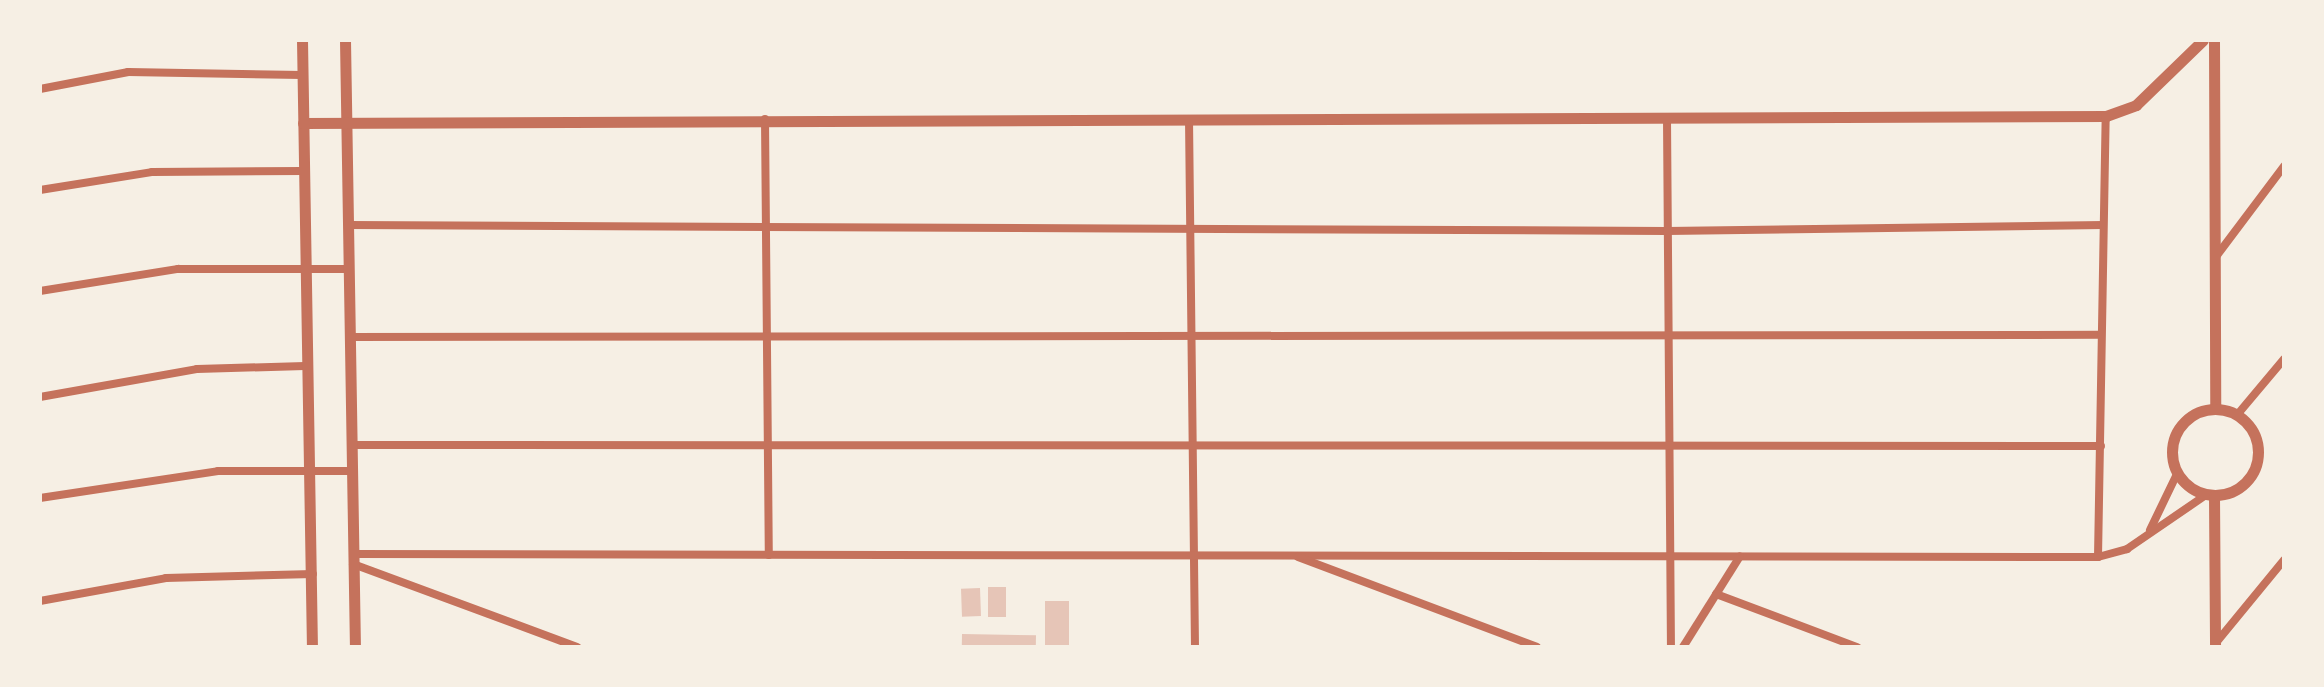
<!DOCTYPE html>
<style>
body{margin:0}
#map{position:relative;width:2324px;height:687px;overflow:hidden;background:#f6efe4;font-family:Raleway,sans-serif}
div>[style]{position:absolute}
.building>*{inset:0;background:#e6c5b7;transform-origin:0 0}
.minor>*{height:8px;margin:-4px;padding:0 4px;transform-origin:4px;border-radius:4px;background:#c5725c}
.tertiary>*{height:11px;margin:-5.5px;padding:0 5.5px;transform-origin:5.5px;border-radius:5.5px;background:#c5725c}
.tertiary>.ring{margin:-5.5px;padding:0;box-sizing:content-box;background:none;border:11px solid #c5725c;border-radius:50%}
span{translate:-50% -50%;white-space:nowrap;text-align:center;line-height:1.15;-webkit-text-stroke:8px #f6efe4;paint-order:stroke}
.frame{position:absolute;inset:0;border:42px solid #f6efe4;pointer-events:none}
</style>
<div id="map">
<div class="building">
<i style="left:1006px;top:587px;width:30px;height:18px;rotate:90deg"></i>
<i style="left:980px;top:588px;width:28px;height:19px;rotate:88deg"></i>
<i style="left:1045px;top:601px;width:24px;height:46px"></i>
<i style="left:962px;top:634px;width:74px;height:13px;rotate:1deg"></i>
</div>
<div class="minor">
<i style="left:40px;top:89px;width:90px;rotate:-10.9deg"></i>
<i style="left:128px;top:72px;width:174px;rotate:1deg"></i>
<i style="left:765px;top:119px;width:436px;rotate:89.5deg"></i>
<i style="left:1189px;top:119px;width:528px;rotate:89.35deg"></i>
<i style="left:1667px;top:119px;width:528px;rotate:89.57deg"></i>
<i style="left:40px;top:190px;width:113px;rotate:-9.1deg"></i>
<i style="left:152px;top:172px;width:151px;rotate:-0.4deg"></i>
<i style="left:348px;top:225px;width:1319px;rotate:0.26deg"></i>
<i style="left:1667px;top:231px;width:436px;rotate:-0.8deg"></i>
<i style="left:2215px;top:258px;width:115px;rotate:-53.1deg"></i>
<i style="left:40px;top:291px;width:140px;rotate:-9.1deg"></i>
<i style="left:178px;top:269px;width:171px"></i>
<i style="left:350px;top:337px;width:1751px;rotate:-0.07deg"></i>
<i style="left:40px;top:397px;width:159px;rotate:-10.1deg"></i>
<i style="left:197px;top:369px;width:108px;rotate:-1.6deg"></i>
<i style="left:2237px;top:415px;width:73px;rotate:-50deg"></i>
<i style="left:351px;top:445px;width:1750px;rotate:0.03deg"></i>
<i style="left:40px;top:498px;width:180px;rotate:-8.6deg"></i>
<i style="left:218px;top:471px;width:133px"></i>
<i style="left:2150px;top:530px;width:62px;rotate:-64.3deg"></i>
<i style="left:353px;top:554px;width:1745px;rotate:0.1deg"></i>
<i style="left:2098px;top:557px;width:30px;rotate:-15deg"></i>
<i style="left:2127px;top:549px;width:96px;rotate:-34.4deg"></i>
<i style="left:1298px;top:557px;width:255px;rotate:20.6deg"></i>
<i style="left:2098px;top:557px;width:441px;rotate:-89deg"></i>
<i style="left:353px;top:564px;width:239px;rotate:20.3deg"></i>
<i style="left:1716px;top:594px;width:151px;rotate:20.6deg"></i>
<i style="left:40px;top:601px;width:128px;rotate:-10.3deg"></i>
<i style="left:166px;top:578px;width:147px;rotate:-1.6deg"></i>
<i style="left:2215px;top:644px;width:109px;rotate:-50.6deg"></i>
<i style="left:1683px;top:647px;width:107px;rotate:-57.9deg"></i>
</div>
<div class="tertiary">
<i style="left:302px;top:40px;width:607px;rotate:89.06deg"></i>
<i style="left:345px;top:40px;width:607px;rotate:89.06deg"></i>
<i style="left:2214px;top:40px;width:369px;rotate:89.8deg"></i>
<i style="left:303px;top:123px;width:1803px;rotate:-0.22deg"></i>
<i style="left:2106px;top:116px;width:32px;rotate:-20deg"></i>
<i style="left:2136px;top:105px;width:93px;rotate:-44.1deg"></i>
<i class="ring" style="left:2172px;top:409px;width:75px;height:75px"></i>
<i style="left:2214px;top:496px;width:151px;rotate:89.6deg"></i>
</div>
<div class="frame"></div>
</div>
